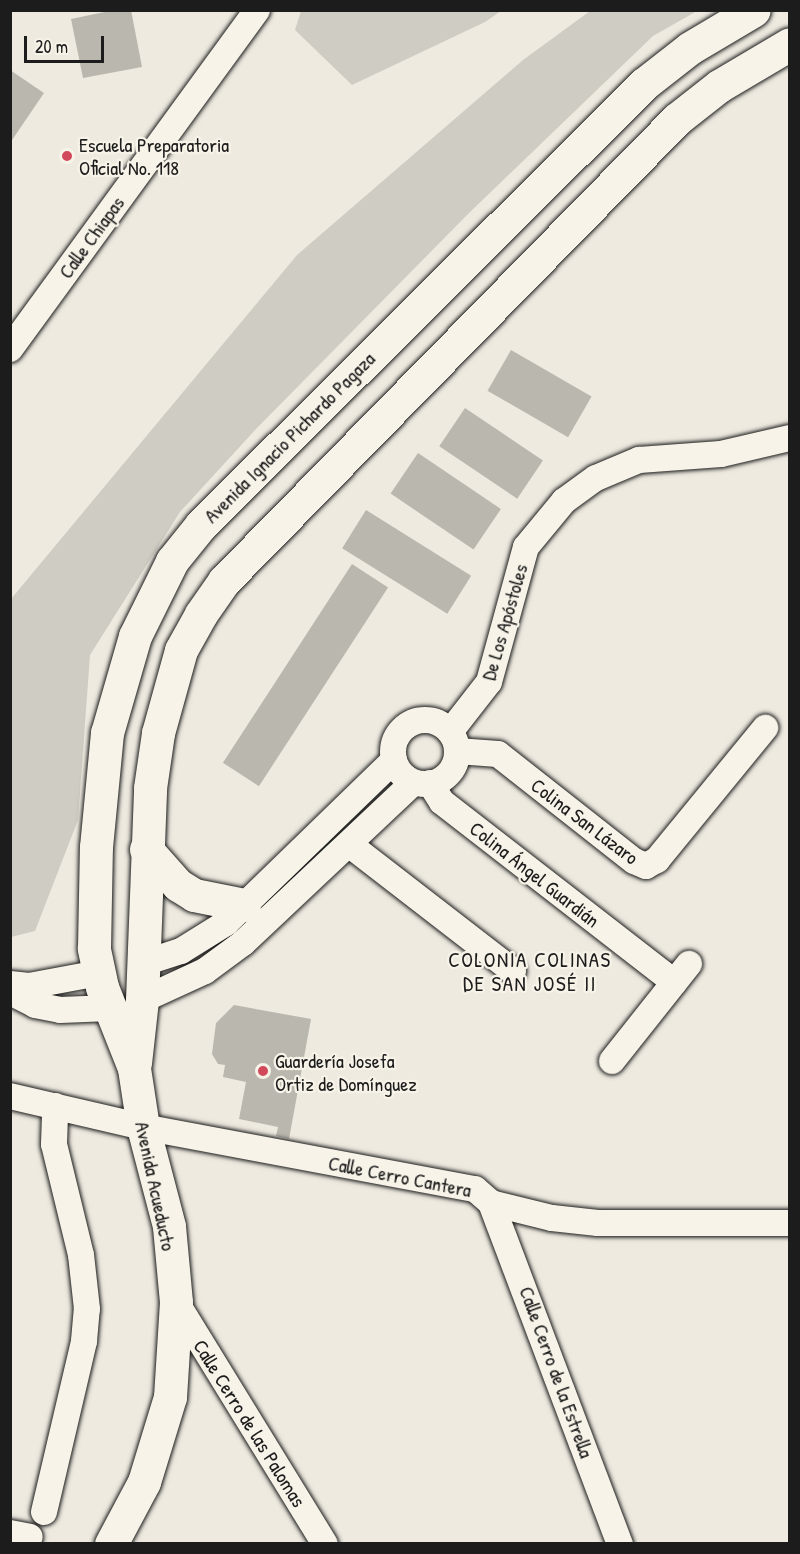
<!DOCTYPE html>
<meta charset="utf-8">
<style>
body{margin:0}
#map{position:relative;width:800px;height:1554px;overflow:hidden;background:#eeeae0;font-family:"Patrick Hand",sans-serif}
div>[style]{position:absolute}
.green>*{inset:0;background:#cfccc3}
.building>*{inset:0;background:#bab7af;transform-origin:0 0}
.roads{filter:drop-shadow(0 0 2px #1c1c1c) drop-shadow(0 0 2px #1c1c1c)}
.minor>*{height:26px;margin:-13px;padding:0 13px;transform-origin:13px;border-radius:13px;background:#f7f3e8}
.minor>.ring{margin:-13px;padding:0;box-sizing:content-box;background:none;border:26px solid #f7f3e8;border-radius:50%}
.major>*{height:33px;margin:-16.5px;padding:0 16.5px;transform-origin:16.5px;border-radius:16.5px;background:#f7f3e8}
.dots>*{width:16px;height:16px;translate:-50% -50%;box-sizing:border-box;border:3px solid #f7f3e8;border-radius:50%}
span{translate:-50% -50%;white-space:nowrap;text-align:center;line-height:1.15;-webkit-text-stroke:4.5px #f7f3e8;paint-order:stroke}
.poi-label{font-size:20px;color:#1c1c1c}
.left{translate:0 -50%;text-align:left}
.street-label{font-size:20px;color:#1c1c1c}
.neighbourhood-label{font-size:21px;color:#1c1c1c;letter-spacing:1.5px}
.frame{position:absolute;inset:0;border:12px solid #1c1c1c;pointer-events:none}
.scale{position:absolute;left:24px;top:36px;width:80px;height:27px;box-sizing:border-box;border:3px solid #1c1c1c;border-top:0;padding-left:8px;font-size:18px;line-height:21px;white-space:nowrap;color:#1c1c1c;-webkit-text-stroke:4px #f7f3e8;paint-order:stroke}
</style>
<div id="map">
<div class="green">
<i style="clip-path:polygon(301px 11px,301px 10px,501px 11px,485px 22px,352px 85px,295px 30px)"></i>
<i style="clip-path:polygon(590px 11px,697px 11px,653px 36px,469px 213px,257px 428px,180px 512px,90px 655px,78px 820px,35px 931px,11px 937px,11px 599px,297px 255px,523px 60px)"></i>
</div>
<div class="building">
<i style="clip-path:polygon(114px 10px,131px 10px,142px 67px,83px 78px,71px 19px)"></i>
<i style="clip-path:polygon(10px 70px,44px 93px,10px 143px)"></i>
<i style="left:511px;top:350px;width:93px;height:47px;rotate:30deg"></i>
<i style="left:465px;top:408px;width:94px;height:46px;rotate:34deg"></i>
<i style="left:418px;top:453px;width:100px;height:49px;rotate:34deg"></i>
<i style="left:366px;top:510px;width:124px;height:45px;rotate:32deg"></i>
<i style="left:352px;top:564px;width:43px;height:237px;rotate:33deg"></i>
<i style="clip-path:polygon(234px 1005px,311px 1019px,289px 1139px,276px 1136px,278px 1127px,239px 1119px,246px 1082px,223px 1077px,225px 1065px,218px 1064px,212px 1054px,216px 1023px)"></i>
</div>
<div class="roads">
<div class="minor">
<i style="left:10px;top:349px;width:419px;rotate:-53.9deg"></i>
<i class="ring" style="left:393px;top:720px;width:38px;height:38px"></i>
<i style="left:450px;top:732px;width:63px;rotate:-52deg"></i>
<i style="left:489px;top:682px;width:140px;rotate:-74.7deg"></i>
<i style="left:526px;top:547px;width:60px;rotate:-50.4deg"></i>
<i style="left:564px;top:501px;width:39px;rotate:-36deg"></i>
<i style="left:596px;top:478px;width:47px;rotate:-22.7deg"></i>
<i style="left:639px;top:460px;width:82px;rotate:-4.2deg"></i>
<i style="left:721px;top:454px;width:71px;rotate:-13.1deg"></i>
<i style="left:457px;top:751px;width:41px;rotate:4.2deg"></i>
<i style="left:498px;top:754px;width:173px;rotate:38.2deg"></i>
<i style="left:634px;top:861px;width:13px;rotate:23deg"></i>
<i style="left:646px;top:866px;width:13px;rotate:-29deg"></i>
<i style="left:657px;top:860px;width:171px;rotate:-50.7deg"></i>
<i style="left:430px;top:783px;width:22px;rotate:58deg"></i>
<i style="left:442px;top:802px;width:294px;rotate:37.8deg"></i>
<i style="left:350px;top:845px;width:206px;rotate:37.7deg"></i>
<i style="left:144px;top:963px;width:39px;rotate:-18deg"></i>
<i style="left:181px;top:951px;width:53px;rotate:-31.9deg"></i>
<i style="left:226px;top:923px;width:234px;rotate:-44.1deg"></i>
<i style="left:10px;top:984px;width:19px;rotate:6deg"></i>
<i style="left:29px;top:986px;width:71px;rotate:-10.5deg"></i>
<i style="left:10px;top:992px;width:28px;rotate:27deg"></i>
<i style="left:35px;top:1005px;width:25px;rotate:11deg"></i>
<i style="left:60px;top:1010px;width:50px;rotate:-2.3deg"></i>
<i style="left:142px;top:1000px;width:69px;rotate:-24.7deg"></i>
<i style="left:205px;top:971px;width:47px;rotate:-36.4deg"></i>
<i style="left:243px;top:943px;width:233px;rotate:-43.3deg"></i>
<i style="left:612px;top:1061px;width:124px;rotate:-51.6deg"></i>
<i style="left:10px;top:1096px;width:137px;rotate:13.1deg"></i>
<i style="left:143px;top:1127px;width:338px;rotate:10.6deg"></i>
<i style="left:475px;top:1189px;width:21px;rotate:41deg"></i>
<i style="left:491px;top:1203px;width:63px;rotate:13.8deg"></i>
<i style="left:552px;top:1218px;width:46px;rotate:6.2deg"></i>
<i style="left:598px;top:1223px;width:192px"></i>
<i style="left:491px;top:1203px;width:365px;rotate:69.3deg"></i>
<i style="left:176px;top:1302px;width:284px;rotate:58.4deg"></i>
<i style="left:44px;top:1512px;width:176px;rotate:-76.8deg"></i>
<i style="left:84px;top:1341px;width:32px;rotate:-85deg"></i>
<i style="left:87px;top:1309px;width:54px;rotate:-96.3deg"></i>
<i style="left:81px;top:1255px;width:114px;rotate:-103.7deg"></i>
<i style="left:54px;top:1144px;width:38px;rotate:-88deg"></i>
<i style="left:10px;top:1533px;width:20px;rotate:11deg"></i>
</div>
<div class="major">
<i style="left:146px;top:849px;width:48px;rotate:48.4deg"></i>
<i style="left:178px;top:885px;width:19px;rotate:32deg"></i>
<i style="left:194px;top:895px;width:51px;rotate:11.3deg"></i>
<i style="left:135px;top:1063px;width:63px;rotate:-83.7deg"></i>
<i style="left:142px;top:1000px;width:212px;rotate:-87.8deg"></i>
<i style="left:150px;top:788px;width:56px;rotate:-81.7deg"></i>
<i style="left:158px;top:733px;width:86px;rotate:-74.5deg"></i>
<i style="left:181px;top:650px;width:41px;rotate:-60.9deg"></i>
<i style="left:201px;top:614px;width:40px;rotate:-55.1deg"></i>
<i style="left:224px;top:581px;width:647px;rotate:-45.56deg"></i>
<i style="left:677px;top:119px;width:53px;rotate:-38.2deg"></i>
<i style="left:719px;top:86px;width:82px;rotate:-30.6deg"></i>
<i style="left:111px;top:1544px;width:70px;rotate:-62deg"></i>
<i style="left:144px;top:1482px;width:89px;rotate:-73deg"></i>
<i style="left:170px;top:1397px;width:95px;rotate:-86.4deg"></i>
<i style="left:176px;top:1302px;width:76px;rotate:-95.3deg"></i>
<i style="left:169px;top:1226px;width:102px;rotate:-104.7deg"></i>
<i style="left:143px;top:1127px;width:60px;rotate:-98.7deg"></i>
<i style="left:134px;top:1068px;width:87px;rotate:-111.6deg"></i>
<i style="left:102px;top:987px;width:40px;rotate:-102deg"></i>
<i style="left:94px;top:948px;width:101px;rotate:-88.9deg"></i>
<i style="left:96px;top:847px;width:115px;rotate:-84.5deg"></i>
<i style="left:107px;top:733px;width:101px;rotate:-73.9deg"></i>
<i style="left:135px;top:636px;width:84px;rotate:-63.7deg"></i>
<i style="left:172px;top:561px;width:46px;rotate:-51.1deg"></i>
<i style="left:201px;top:525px;width:625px;rotate:-44.87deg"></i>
<i style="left:644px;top:84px;width:58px;rotate:-38deg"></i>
<i style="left:690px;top:48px;width:74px;rotate:-30.7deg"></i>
</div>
</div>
<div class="dots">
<i style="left:67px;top:156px;background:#d1495b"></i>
<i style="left:263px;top:1071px;background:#d1495b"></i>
</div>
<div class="poi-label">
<span class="left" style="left:79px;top:156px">Escuela Preparatoria<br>Oficial No. 118</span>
<span class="left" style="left:275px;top:1072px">Guardería Josefa<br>Ortiz de Domínguez</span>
</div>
<div class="street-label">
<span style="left:91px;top:237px;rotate:-54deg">Calle Chiapas</span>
<span style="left:289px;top:437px;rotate:-45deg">Avenida Ignacio Pichardo Pagaza</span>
<span style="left:504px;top:622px;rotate:-74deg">De Los Apóstoles</span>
<span style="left:585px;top:821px;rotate:37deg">Colina San Lázaro</span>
<span style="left:535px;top:874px;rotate:38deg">Colina Ángel Guardián</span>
<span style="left:400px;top:1176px;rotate:11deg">Calle Cerro Cantera</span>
<span style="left:156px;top:1186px;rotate:78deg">Avenida Acueducto</span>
<span style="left:557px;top:1372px;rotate:70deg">Calle Cerro de la Estrella</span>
<span style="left:250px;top:1423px;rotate:58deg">Calle Cerro de las Palomas</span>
</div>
<div class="neighbourhood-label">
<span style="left:530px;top:972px">COLONIA COLINAS<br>DE SAN JOSÉ II</span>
</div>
<div class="frame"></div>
<div class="scale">20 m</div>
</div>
